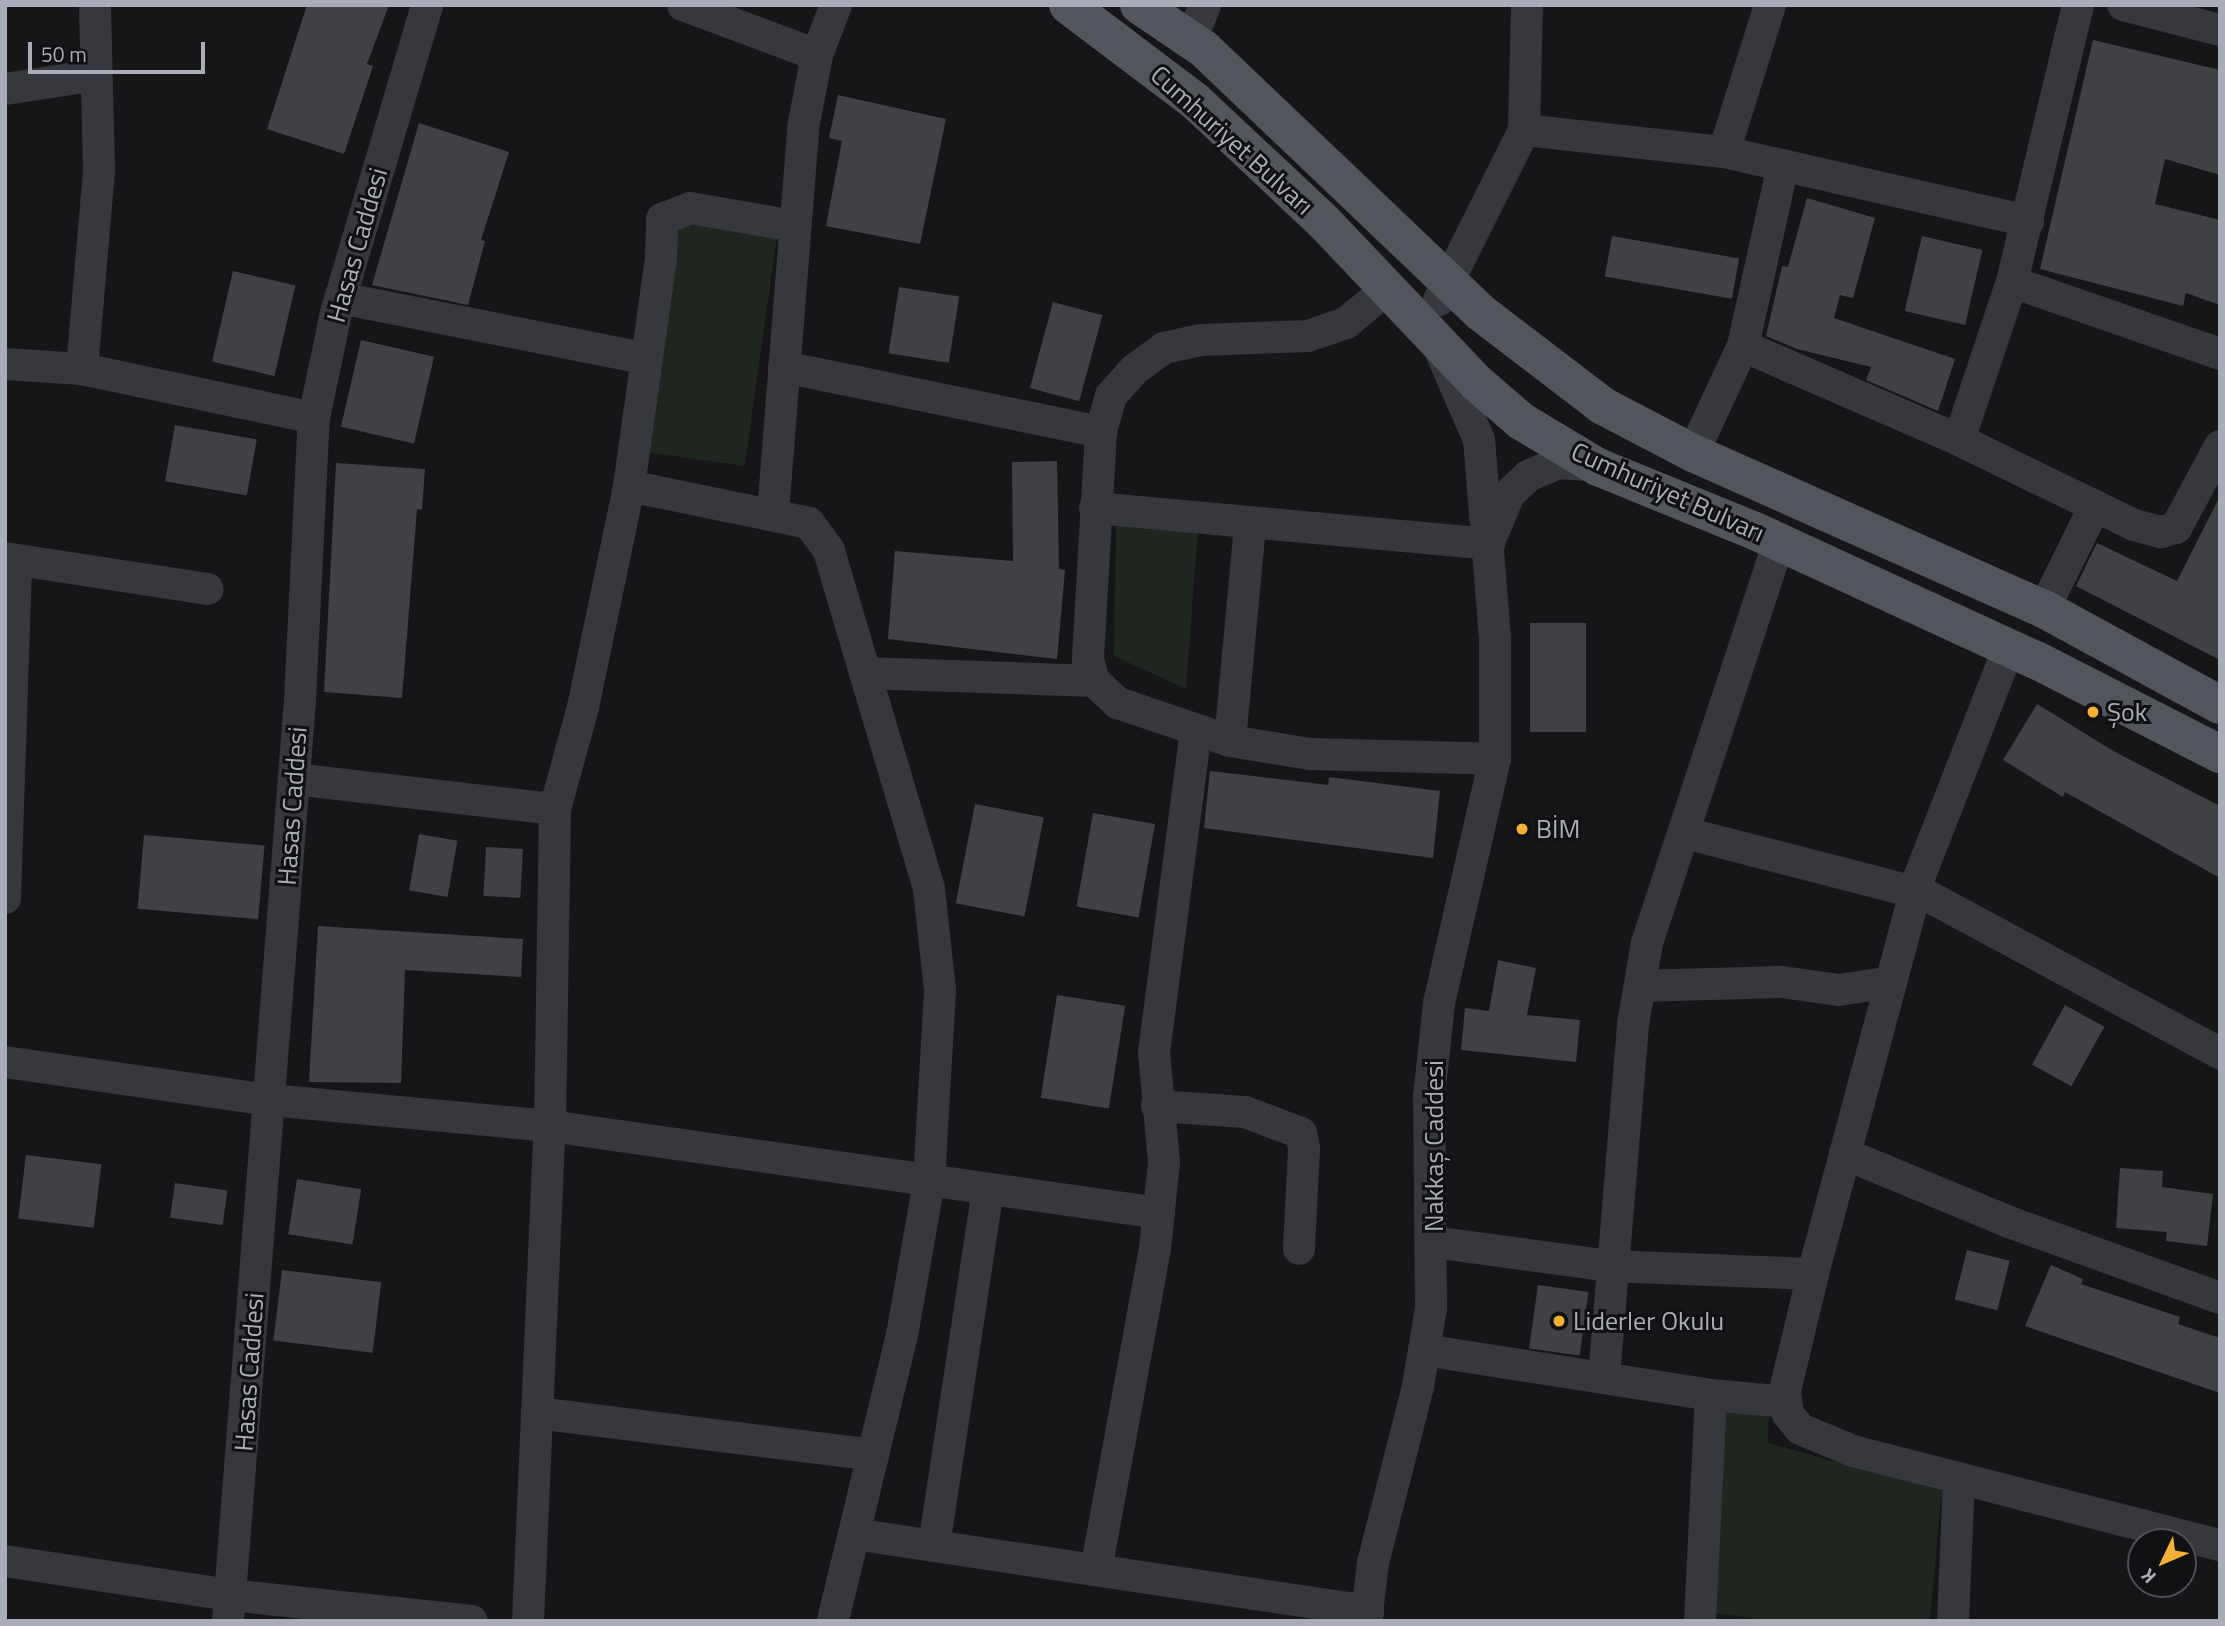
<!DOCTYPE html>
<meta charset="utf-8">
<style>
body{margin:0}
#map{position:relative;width:2225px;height:1626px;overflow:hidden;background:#161618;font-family:"Titillium Web",sans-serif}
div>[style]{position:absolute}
.green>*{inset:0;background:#1e261f;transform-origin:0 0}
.building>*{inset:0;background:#404145;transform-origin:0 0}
.minor>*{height:32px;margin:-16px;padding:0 16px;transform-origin:16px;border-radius:16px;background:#37383d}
.major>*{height:38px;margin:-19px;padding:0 19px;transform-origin:19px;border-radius:19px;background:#53555c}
.dots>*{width:19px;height:19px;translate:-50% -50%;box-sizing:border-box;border:4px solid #111113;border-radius:50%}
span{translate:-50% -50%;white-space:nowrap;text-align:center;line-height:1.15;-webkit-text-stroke:6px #111113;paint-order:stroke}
.street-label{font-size:26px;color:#a8adb8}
.poi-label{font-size:26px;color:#a8adb8}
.left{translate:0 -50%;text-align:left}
.frame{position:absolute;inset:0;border:7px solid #a8adb8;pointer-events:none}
.north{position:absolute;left:2127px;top:1528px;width:70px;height:70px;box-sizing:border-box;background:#111113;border:2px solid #4d4f55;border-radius:50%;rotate:226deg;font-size:19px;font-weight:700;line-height:28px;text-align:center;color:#a8adb8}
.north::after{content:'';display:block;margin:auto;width:24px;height:32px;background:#f2b134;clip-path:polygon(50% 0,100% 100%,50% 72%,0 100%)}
.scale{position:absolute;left:28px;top:42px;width:177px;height:32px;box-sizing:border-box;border:4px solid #a8adb8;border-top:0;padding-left:9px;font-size:21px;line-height:24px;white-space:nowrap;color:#a8adb8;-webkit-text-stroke:5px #111113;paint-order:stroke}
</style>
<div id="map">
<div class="green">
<i style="left:676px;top:222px;width:102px;height:232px;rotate:8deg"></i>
<i style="clip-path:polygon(1126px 520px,1198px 529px,1186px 689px,1114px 656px,1116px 527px)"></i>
<i style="clip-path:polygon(1713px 1407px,1769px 1408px,1768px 1443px,1942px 1491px,1930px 1621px,1769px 1621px,1709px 1612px)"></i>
</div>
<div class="building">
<i style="clip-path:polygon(307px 5px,389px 5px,367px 64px,373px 66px,344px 154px,267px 129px)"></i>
<i style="clip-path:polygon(2093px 40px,2220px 70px,2220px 175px,2165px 159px,2155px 204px,2220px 220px,2220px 305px,2186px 293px,2183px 306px,2040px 269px)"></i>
<i style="clip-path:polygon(838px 95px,946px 119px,920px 244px,826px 226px,842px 141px,829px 138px)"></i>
<i style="clip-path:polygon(419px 123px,509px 152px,481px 240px,485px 241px,468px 305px,372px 285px)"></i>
<i style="clip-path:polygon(1807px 198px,1875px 218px,1853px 298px,1840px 295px,1834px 318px,1955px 359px,1938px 411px,1866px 380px,1871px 367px,1797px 349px,1766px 336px,1782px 266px,1788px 267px)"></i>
<i style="left:1612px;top:236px;width:129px;height:41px;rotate:10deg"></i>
<i style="left:1922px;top:236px;width:62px;height:77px;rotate:13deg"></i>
<i style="left:233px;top:271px;width:64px;height:93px;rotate:13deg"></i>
<i style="left:899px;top:287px;width:61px;height:67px;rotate:9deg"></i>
<i style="left:1053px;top:302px;width:51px;height:89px;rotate:15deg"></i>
<i style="left:361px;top:340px;width:75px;height:89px;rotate:13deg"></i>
<i style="left:175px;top:425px;width:83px;height:57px;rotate:10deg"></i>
<i style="clip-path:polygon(1057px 461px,1059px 569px,1065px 570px,1057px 659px,888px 639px,895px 551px,1013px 561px,1012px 462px)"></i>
<i style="clip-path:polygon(336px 463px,425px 469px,422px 510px,417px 509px,402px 698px,324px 692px)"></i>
<i style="clip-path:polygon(2220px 496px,2220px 660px,2076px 586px,2097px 543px,2177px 581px)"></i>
<i style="left:1530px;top:623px;width:56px;height:109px"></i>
<i style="clip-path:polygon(2037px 704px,2115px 752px,2220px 806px,2220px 878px,2065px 792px,2063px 797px,2003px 760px)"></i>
<i style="clip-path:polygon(1210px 771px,1328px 785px,1329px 777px,1440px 791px,1433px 858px,1204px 828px)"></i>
<i style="left:975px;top:804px;width:70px;height:101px;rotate:11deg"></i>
<i style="left:1093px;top:813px;width:63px;height:95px;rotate:10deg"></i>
<i style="left:419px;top:834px;width:39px;height:57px;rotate:10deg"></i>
<i style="left:144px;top:835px;width:121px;height:74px;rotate:5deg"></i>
<i style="left:486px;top:847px;width:37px;height:49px;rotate:3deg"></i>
<i style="clip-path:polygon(318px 926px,523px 939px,521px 977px,405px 970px,401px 1083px,309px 1082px)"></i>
<i style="clip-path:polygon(1498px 960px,1536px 968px,1527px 1015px,1580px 1020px,1576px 1062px,1461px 1050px,1465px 1008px,1489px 1011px)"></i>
<i style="left:1057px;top:995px;width:69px;height:104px;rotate:9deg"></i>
<i style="left:2065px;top:1005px;width:45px;height:68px;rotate:29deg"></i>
<i style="left:26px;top:1155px;width:76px;height:64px;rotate:7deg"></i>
<i style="clip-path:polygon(2120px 1168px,2163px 1171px,2162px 1187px,2213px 1194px,2207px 1246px,2166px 1241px,2167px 1232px,2116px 1228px)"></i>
<i style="left:297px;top:1179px;width:65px;height:56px;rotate:9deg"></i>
<i style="left:175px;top:1183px;width:53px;height:35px;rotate:8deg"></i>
<i style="left:1967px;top:1250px;width:44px;height:51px;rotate:14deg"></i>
<i style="clip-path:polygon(2051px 1265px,2083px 1279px,2081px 1284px,2180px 1317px,2178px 1324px,2220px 1338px,2220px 1393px,2025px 1326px)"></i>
<i style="left:282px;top:1270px;width:100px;height:71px;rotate:7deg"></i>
<i style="left:1538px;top:1285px;width:51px;height:64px;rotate:8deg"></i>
</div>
<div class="minor">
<i style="left:683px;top:5px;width:143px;rotate:20.5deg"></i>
<i style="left:2123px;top:5px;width:100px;rotate:14.5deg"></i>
<i style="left:1191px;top:40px;width:38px;rotate:-68deg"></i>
<i style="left:5px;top:89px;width:92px;rotate:-8.7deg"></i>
<i style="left:1524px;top:130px;width:201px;rotate:6.3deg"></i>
<i style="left:1724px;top:152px;width:312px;rotate:12.8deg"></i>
<i style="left:1724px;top:152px;width:154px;rotate:-72.6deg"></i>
<i style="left:2012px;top:282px;width:285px;rotate:-76.6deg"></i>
<i style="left:1387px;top:289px;width:53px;rotate:140.3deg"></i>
<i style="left:1346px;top:323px;width:40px;rotate:161.1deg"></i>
<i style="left:1308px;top:336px;width:107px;rotate:177.9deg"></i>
<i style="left:1201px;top:340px;width:38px;rotate:168deg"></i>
<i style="left:1164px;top:348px;width:36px;rotate:144deg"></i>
<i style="left:1135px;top:369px;width:36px;rotate:132deg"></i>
<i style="left:1111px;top:396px;width:37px;rotate:106deg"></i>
<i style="left:1101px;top:432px;width:228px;rotate:93.3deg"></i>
<i style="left:1088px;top:660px;width:22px;rotate:74deg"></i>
<i style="left:1094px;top:681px;width:33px;rotate:43deg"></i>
<i style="left:1118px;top:703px;width:118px;rotate:18.7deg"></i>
<i style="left:1230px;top:741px;width:81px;rotate:9.2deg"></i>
<i style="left:1310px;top:754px;width:185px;rotate:1.5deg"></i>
<i style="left:340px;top:298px;width:313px;rotate:11.2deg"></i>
<i style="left:1439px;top:300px;width:190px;rotate:-63.4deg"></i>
<i style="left:1524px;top:130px;width:125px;rotate:-88.6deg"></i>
<i style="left:1743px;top:346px;width:236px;rotate:23.5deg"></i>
<i style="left:1959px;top:440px;width:195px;rotate:25.9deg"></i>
<i style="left:2134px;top:525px;width:28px;rotate:15deg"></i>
<i style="left:2161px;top:532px;width:16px;rotate:-15deg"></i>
<i style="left:2176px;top:528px;width:93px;rotate:-61.8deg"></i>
<i style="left:5px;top:364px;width:77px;rotate:3.7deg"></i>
<i style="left:82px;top:369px;width:237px;rotate:11.9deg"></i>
<i style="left:784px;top:367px;width:324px;rotate:11.6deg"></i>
<i style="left:82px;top:369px;width:200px;rotate:-85.1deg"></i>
<i style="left:99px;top:170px;width:165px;rotate:-91.4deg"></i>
<i style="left:1959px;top:440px;width:167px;rotate:-71.5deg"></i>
<i style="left:2012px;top:282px;width:220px;rotate:19.1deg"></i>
<i style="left:1693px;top:453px;width:118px;rotate:-65deg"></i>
<i style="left:1743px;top:346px;width:185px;rotate:-77.5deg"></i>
<i style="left:629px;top:486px;width:184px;rotate:11.6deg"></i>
<i style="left:809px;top:523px;width:34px;rotate:54deg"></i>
<i style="left:829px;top:551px;width:352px;rotate:73.5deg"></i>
<i style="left:929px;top:889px;width:102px;rotate:83.8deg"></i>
<i style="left:940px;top:990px;width:192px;rotate:93.3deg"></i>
<i style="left:929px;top:1182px;width:155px;rotate:100deg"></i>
<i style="left:902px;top:1335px;width:294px;rotate:103.6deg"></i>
<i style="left:1095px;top:508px;width:396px;rotate:5.2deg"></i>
<i style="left:773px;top:513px;width:391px;rotate:-85.5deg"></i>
<i style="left:804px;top:123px;width:69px;rotate:-79.2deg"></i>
<i style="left:817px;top:55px;width:53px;rotate:-69.2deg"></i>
<i style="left:1493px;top:533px;width:42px;rotate:-67.7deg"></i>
<i style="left:1509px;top:494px;width:26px;rotate:-43deg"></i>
<i style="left:1528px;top:476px;width:33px;rotate:-23deg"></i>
<i style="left:1558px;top:463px;width:39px;rotate:4deg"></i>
<i style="left:5px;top:558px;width:205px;rotate:8.7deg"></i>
<i style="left:2044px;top:609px;width:115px;rotate:-63.7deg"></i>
<i style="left:2009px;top:647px;width:248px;rotate:111.3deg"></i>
<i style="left:1919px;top:878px;width:410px;rotate:105deg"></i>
<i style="left:1813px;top:1274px;width:120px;rotate:103.5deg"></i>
<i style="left:1785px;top:1391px;width:23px;rotate:83deg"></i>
<i style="left:1788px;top:1414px;width:19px;rotate:51deg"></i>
<i style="left:1800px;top:1429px;width:57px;rotate:22.5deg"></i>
<i style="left:1853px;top:1451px;width:379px;rotate:14.4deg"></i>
<i style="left:865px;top:673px;width:229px;rotate:2deg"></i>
<i style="left:1230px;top:741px;width:218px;rotate:-84.7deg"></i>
<i style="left:294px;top:779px;width:263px;rotate:6.6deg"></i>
<i style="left:1685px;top:833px;width:249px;rotate:14.4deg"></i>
<i style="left:1926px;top:895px;width:334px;rotate:28.3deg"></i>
<i style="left:5px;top:898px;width:337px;rotate:-88.1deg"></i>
<i style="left:1640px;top:986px;width:142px;rotate:-1.6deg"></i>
<i style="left:1782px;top:982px;width:58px;rotate:8deg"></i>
<i style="left:1839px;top:990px;width:53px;rotate:-8.7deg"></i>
<i style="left:5px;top:1062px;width:268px;rotate:8.2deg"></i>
<i style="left:270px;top:1100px;width:281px;rotate:5.3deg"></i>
<i style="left:550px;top:1126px;width:615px;rotate:8.13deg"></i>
<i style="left:1157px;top:1106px;width:88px;rotate:3.9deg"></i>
<i style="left:1245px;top:1112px;width:60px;rotate:20.6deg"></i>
<i style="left:1301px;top:1133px;width:16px;rotate:79deg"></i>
<i style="left:1304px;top:1149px;width:100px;rotate:92.9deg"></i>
<i style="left:1845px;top:1154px;width:178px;rotate:22.5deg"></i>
<i style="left:2009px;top:1222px;width:224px;rotate:19.8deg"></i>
<i style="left:1433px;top:1242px;width:179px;rotate:7.7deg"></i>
<i style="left:1610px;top:1266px;width:203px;rotate:2.3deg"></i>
<i style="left:1424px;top:1350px;width:291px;rotate:8.9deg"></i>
<i style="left:1711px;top:1395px;width:75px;rotate:5.3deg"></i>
<i style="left:1604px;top:1378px;width:355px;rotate:-85.3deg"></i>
<i style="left:1633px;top:1024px;width:82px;rotate:-80.2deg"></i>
<i style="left:1647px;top:943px;width:422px;rotate:-71.8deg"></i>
<i style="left:537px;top:1413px;width:339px;rotate:7.1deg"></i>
<i style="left:854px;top:1534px;width:520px;rotate:8.52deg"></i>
<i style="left:934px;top:1546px;width:360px;rotate:-81.4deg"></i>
<i style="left:5px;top:1561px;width:228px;rotate:8.6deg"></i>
<i style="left:230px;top:1595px;width:243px;rotate:6.1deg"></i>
<i style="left:1096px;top:1570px;width:326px;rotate:-79.6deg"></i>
<i style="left:1155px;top:1249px;width:87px;rotate:-84.1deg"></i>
<i style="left:1164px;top:1162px;width:109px;rotate:-95.2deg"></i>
<i style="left:1154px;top:1053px;width:325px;rotate:-82.6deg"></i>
<i style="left:228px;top:1621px;width:924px;rotate:-85.53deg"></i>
<i style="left:300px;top:700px;width:282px;rotate:-87.2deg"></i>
<i style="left:314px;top:418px;width:107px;rotate:-78.2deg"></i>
<i style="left:336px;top:313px;width:321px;rotate:-73.5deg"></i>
<i style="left:528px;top:1621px;width:495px;rotate:-87.5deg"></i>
<i style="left:550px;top:1126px;width:317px;rotate:-89.1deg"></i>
<i style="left:555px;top:809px;width:106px;rotate:-74.6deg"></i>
<i style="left:583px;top:707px;width:226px;rotate:-78.2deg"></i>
<i style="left:629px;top:486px;width:231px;rotate:-82deg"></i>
<i style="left:661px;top:257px;width:38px;rotate:-88deg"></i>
<i style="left:662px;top:219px;width:30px;rotate:-21deg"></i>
<i style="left:690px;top:208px;width:106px;rotate:9.8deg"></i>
<i style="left:1366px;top:1621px;width:58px;rotate:-83.1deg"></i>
<i style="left:1373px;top:1563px;width:183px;rotate:-75.7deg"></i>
<i style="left:1418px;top:1386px;width:79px;rotate:-80.5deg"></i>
<i style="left:1431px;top:1308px;width:211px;rotate:-90.5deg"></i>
<i style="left:1429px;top:1097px;width:95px;rotate:-83.9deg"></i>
<i style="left:1439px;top:1003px;width:250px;rotate:-77.1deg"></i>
<i style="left:1495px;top:759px;width:121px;rotate:-90deg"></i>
<i style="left:1495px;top:638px;width:199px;rotate:-94.6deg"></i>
<i style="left:1479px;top:440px;width:98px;rotate:-113.4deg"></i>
<i style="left:1700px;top:1621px;width:226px;rotate:-87.2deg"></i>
<i style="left:1953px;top:1621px;width:143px;rotate:-87.6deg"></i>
</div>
<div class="major">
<i style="left:1068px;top:5px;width:159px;rotate:37.1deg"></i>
<i style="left:1195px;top:101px;width:177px;rotate:43.2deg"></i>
<i style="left:1324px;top:222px;width:222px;rotate:46.5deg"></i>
<i style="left:1477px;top:383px;width:58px;rotate:40.8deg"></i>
<i style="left:1521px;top:421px;width:90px;rotate:30.9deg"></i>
<i style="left:1598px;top:467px;width:170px;rotate:22.2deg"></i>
<i style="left:1755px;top:531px;width:309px;rotate:24.7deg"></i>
<i style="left:2036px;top:660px;width:207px;rotate:27.1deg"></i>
<i style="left:1139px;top:5px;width:78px;rotate:34.1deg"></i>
<i style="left:1204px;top:49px;width:381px;rotate:43.6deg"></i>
<i style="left:1480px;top:312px;width:155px;rotate:37.4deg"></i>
<i style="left:1603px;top:406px;width:102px;rotate:27.6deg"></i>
<i style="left:1693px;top:453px;width:384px;rotate:24deg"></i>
<i style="left:2044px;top:609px;width:200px;rotate:28.6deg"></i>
</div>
<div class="dots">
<i style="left:2093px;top:712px;background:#f2b134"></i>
<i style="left:1522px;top:829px;background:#f2b134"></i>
<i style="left:1559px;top:1321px;background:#f2b134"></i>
</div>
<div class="street-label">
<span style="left:1232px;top:140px;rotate:42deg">Cumhuriyet Bulvarı</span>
<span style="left:357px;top:245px;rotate:-74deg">Hasas Caddesi</span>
<span style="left:1668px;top:492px;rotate:24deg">Cumhuriyet Bulvarı</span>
<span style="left:292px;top:806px;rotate:-86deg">Hasas Caddesi</span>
<span style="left:1434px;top:1146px;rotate:-90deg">Nakkaş Caddesi</span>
<span style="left:249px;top:1372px;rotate:-86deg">Hasas Caddesi</span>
</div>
<div class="poi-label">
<span class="left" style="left:2107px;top:712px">Şok</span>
<span class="left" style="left:1536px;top:829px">BİM</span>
<span class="left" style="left:1573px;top:1321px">Liderler Okulu</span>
</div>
<div class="frame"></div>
<div class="north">K</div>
<div class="scale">50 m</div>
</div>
